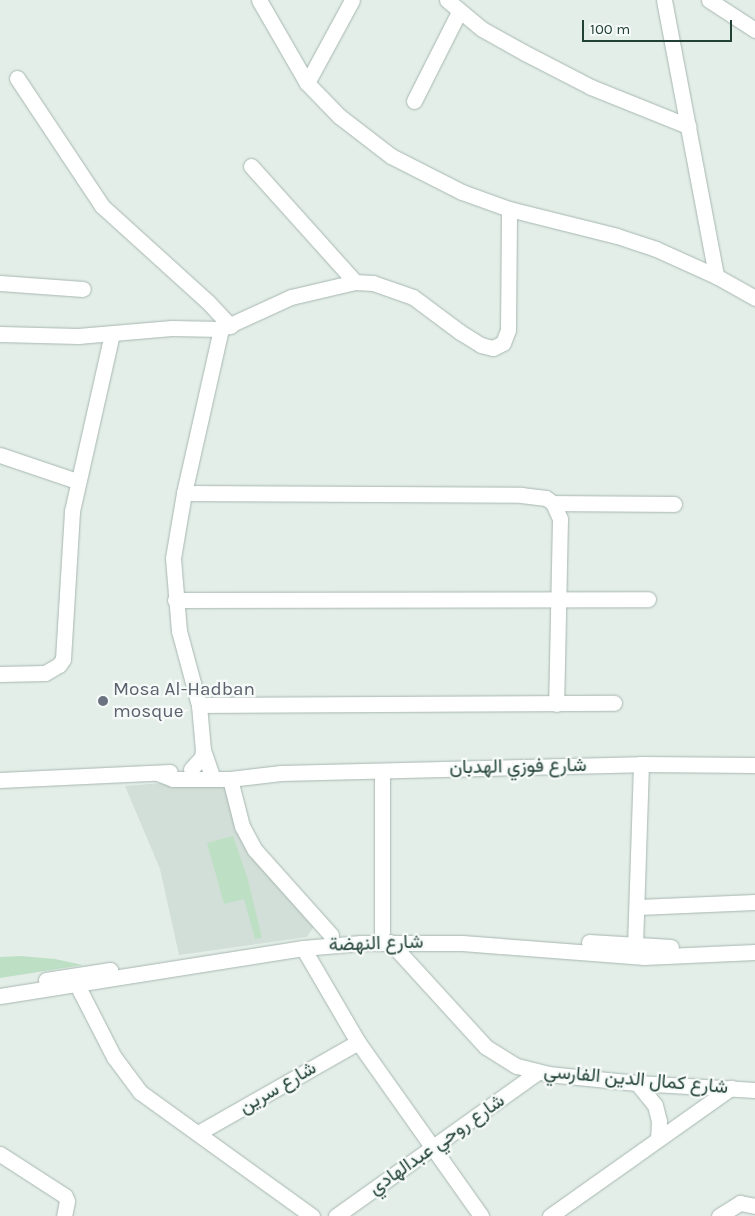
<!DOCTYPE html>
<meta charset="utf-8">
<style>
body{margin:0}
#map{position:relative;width:755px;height:1216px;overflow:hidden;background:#e4eee9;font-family:Karla,Vazirmatn,sans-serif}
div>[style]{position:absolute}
.built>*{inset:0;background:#d2ded8}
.green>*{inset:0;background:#bde0c4}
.roads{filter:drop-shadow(0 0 1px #a6b7b0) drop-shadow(0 0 1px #a6b7b0)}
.minor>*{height:15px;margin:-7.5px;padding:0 7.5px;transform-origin:7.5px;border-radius:7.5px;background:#fff}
.dots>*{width:14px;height:14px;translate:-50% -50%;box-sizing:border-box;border:2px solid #f6faf8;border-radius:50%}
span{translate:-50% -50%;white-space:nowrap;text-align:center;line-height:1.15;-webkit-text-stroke:4.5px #f6faf8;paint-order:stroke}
.worship-label{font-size:19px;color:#5b616d}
.left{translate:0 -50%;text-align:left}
.street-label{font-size:19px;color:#224237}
.scale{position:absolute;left:582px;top:20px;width:150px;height:22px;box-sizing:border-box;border:2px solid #224237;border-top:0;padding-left:6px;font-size:15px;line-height:18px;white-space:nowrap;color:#224237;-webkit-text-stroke:4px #f6faf8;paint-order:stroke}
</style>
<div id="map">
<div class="built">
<i style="clip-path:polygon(174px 782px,224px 785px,230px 801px,314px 926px,307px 937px,179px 955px,160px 869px,125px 786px)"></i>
</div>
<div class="green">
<i style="clip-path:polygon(233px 836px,248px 880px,262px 938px,255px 939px,244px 899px,224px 904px,207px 843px)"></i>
<i style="clip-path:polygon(21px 956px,55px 959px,83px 965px,0 978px,0 957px)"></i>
</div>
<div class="roads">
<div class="minor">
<i style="left:259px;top:0;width:96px;rotate:60deg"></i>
<i style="left:307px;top:83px;width:46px;rotate:45.9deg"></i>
<i style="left:339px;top:116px;width:66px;rotate:37.6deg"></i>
<i style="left:391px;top:156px;width:80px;rotate:26.9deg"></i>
<i style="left:462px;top:192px;width:50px;rotate:19.9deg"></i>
<i style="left:509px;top:209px;width:111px;rotate:14deg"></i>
<i style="left:617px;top:236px;width:41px;rotate:18.4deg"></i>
<i style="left:656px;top:249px;width:66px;rotate:24.2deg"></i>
<i style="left:716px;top:276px;width:45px;rotate:29.4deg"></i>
<i style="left:447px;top:0;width:45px;rotate:39.6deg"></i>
<i style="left:482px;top:29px;width:49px;rotate:29.2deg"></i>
<i style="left:525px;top:53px;width:74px;rotate:27.3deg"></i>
<i style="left:591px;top:87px;width:105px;rotate:21.9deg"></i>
<i style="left:664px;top:0;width:281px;rotate:79.3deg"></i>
<i style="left:709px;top:0;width:55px;rotate:33.1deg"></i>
<i style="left:17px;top:78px;width:154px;rotate:56.4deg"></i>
<i style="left:102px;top:206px;width:143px;rotate:42.2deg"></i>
<i style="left:208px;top:302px;width:33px;rotate:47deg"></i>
<i style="left:307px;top:83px;width:94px;rotate:-61.5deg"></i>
<i style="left:414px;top:101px;width:100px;rotate:-63.2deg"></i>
<i style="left:251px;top:166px;width:156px;rotate:48.1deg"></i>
<i style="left:0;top:283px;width:83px;rotate:4.1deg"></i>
<i style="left:0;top:334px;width:78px;rotate:1.5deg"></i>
<i style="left:78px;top:336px;width:94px;rotate:-4.9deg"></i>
<i style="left:172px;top:328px;width:49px;rotate:1.2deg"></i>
<i style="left:221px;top:329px;width:77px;rotate:-24.6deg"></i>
<i style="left:291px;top:297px;width:66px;rotate:-13.2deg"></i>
<i style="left:355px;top:282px;width:18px;rotate:3deg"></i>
<i style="left:373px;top:283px;width:42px;rotate:19.3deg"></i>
<i style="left:413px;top:297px;width:59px;rotate:36.7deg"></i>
<i style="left:460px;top:332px;width:25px;rotate:32deg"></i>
<i style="left:481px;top:345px;width:12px;rotate:14deg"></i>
<i style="left:493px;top:348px;width:11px;rotate:-27deg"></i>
<i style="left:503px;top:343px;width:14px;rotate:-69deg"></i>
<i style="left:508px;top:330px;width:121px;rotate:-89.5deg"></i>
<i style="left:0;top:455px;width:81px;rotate:18.7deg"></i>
<i style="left:184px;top:493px;width:337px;rotate:0.3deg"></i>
<i style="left:521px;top:495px;width:25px;rotate:7deg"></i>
<i style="left:546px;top:498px;width:9px;rotate:36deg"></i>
<i style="left:553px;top:503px;width:17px;rotate:66deg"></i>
<i style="left:560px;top:519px;width:185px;rotate:91.2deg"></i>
<i style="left:553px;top:503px;width:121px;rotate:0.5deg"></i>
<i style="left:175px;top:600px;width:473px;rotate:-0.1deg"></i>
<i style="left:0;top:674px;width:45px;rotate:-1.3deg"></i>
<i style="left:45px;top:673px;width:16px;rotate:-30deg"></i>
<i style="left:59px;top:665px;width:7px;rotate:-56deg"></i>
<i style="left:63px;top:659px;width:148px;rotate:-86.5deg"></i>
<i style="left:72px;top:511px;width:181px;rotate:-77.3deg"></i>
<i style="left:199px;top:705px;width:415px;rotate:-0.3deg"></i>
<i style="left:191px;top:769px;width:16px;rotate:-47deg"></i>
<i style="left:202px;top:757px;width:7px;rotate:-82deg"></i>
<i style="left:160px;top:774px;width:14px;rotate:21deg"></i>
<i style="left:173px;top:779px;width:57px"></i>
<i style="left:230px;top:779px;width:51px;rotate:-6.7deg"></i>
<i style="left:281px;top:773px;width:360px;rotate:-1.4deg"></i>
<i style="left:641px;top:764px;width:114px;rotate:0.5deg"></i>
<i style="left:213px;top:779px;width:31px;rotate:-109deg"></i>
<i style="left:203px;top:750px;width:45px;rotate:-95.1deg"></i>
<i style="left:199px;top:705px;width:77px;rotate:-105.1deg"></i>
<i style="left:179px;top:631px;width:73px;rotate:-94.7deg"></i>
<i style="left:173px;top:558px;width:66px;rotate:-80.4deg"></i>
<i style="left:184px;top:493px;width:168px;rotate:-77.3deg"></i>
<i style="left:230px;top:779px;width:49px;rotate:75.7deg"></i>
<i style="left:242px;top:826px;width:27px;rotate:62deg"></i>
<i style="left:255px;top:850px;width:114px;rotate:48.2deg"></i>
<i style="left:0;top:780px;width:170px;rotate:-2.7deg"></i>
<i style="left:638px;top:907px;width:117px;rotate:-2.4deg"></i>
<i style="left:382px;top:932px;width:161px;rotate:-90deg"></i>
<i style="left:390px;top:942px;width:142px;rotate:47.6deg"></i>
<i style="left:486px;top:1047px;width:36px;rotate:32deg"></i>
<i style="left:517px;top:1066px;width:32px;rotate:14deg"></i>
<i style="left:548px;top:1074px;width:89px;rotate:5.8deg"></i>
<i style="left:637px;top:1083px;width:118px;rotate:3.4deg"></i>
<i style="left:589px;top:942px;width:82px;rotate:3.5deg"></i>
<i style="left:635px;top:945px;width:181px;rotate:-88.1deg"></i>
<i style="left:303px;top:948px;width:109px;rotate:59.7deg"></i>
<i style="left:358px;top:1042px;width:213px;rotate:54.7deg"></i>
<i style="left:74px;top:979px;width:88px;rotate:62.9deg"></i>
<i style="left:114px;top:1057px;width:44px;rotate:53.4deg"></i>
<i style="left:140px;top:1092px;width:212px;rotate:35.8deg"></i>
<i style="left:46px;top:980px;width:65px;rotate:-8.9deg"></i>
<i style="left:0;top:996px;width:307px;rotate:-9deg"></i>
<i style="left:303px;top:948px;width:58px;rotate:-4.9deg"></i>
<i style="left:361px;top:943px;width:101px"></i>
<i style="left:462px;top:943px;width:183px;rotate:4.4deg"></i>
<i style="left:644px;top:957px;width:111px;rotate:-2.6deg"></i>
<i style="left:637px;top:1083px;width:28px;rotate:51deg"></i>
<i style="left:655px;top:1105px;width:16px;rotate:76deg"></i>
<i style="left:659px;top:1121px;width:17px;rotate:93deg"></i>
<i style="left:198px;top:1133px;width:184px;rotate:-29.6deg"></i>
<i style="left:0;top:1154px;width:77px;rotate:32.9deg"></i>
<i style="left:65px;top:1196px;width:5px;rotate:68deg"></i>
<i style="left:67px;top:1201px;width:15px;rotate:101deg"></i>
<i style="left:336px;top:1216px;width:248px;rotate:-35.5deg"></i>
<i style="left:550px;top:1216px;width:222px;rotate:-35.3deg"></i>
<i style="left:719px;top:1216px;width:25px;rotate:-32deg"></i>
<i style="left:740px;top:1203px;width:15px;rotate:11deg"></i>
</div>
</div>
<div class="dots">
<i style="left:103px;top:701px;background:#6b7280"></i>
</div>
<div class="worship-label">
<span class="left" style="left:113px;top:701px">Mosa Al-Hadban<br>mosque</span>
</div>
<div class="street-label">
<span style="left:518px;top:767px;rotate:-1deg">شارع فوزي الهدبان</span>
<span style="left:376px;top:944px;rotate:-2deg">شارع النهضة</span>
<span style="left:636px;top:1080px;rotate:5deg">شارع كمال الدين الفارسي</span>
<span style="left:278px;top:1088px;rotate:-30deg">شارع سرين</span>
<span style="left:437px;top:1145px;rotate:-35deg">شارع روحي عبدالهادي</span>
</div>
<div class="scale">100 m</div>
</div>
